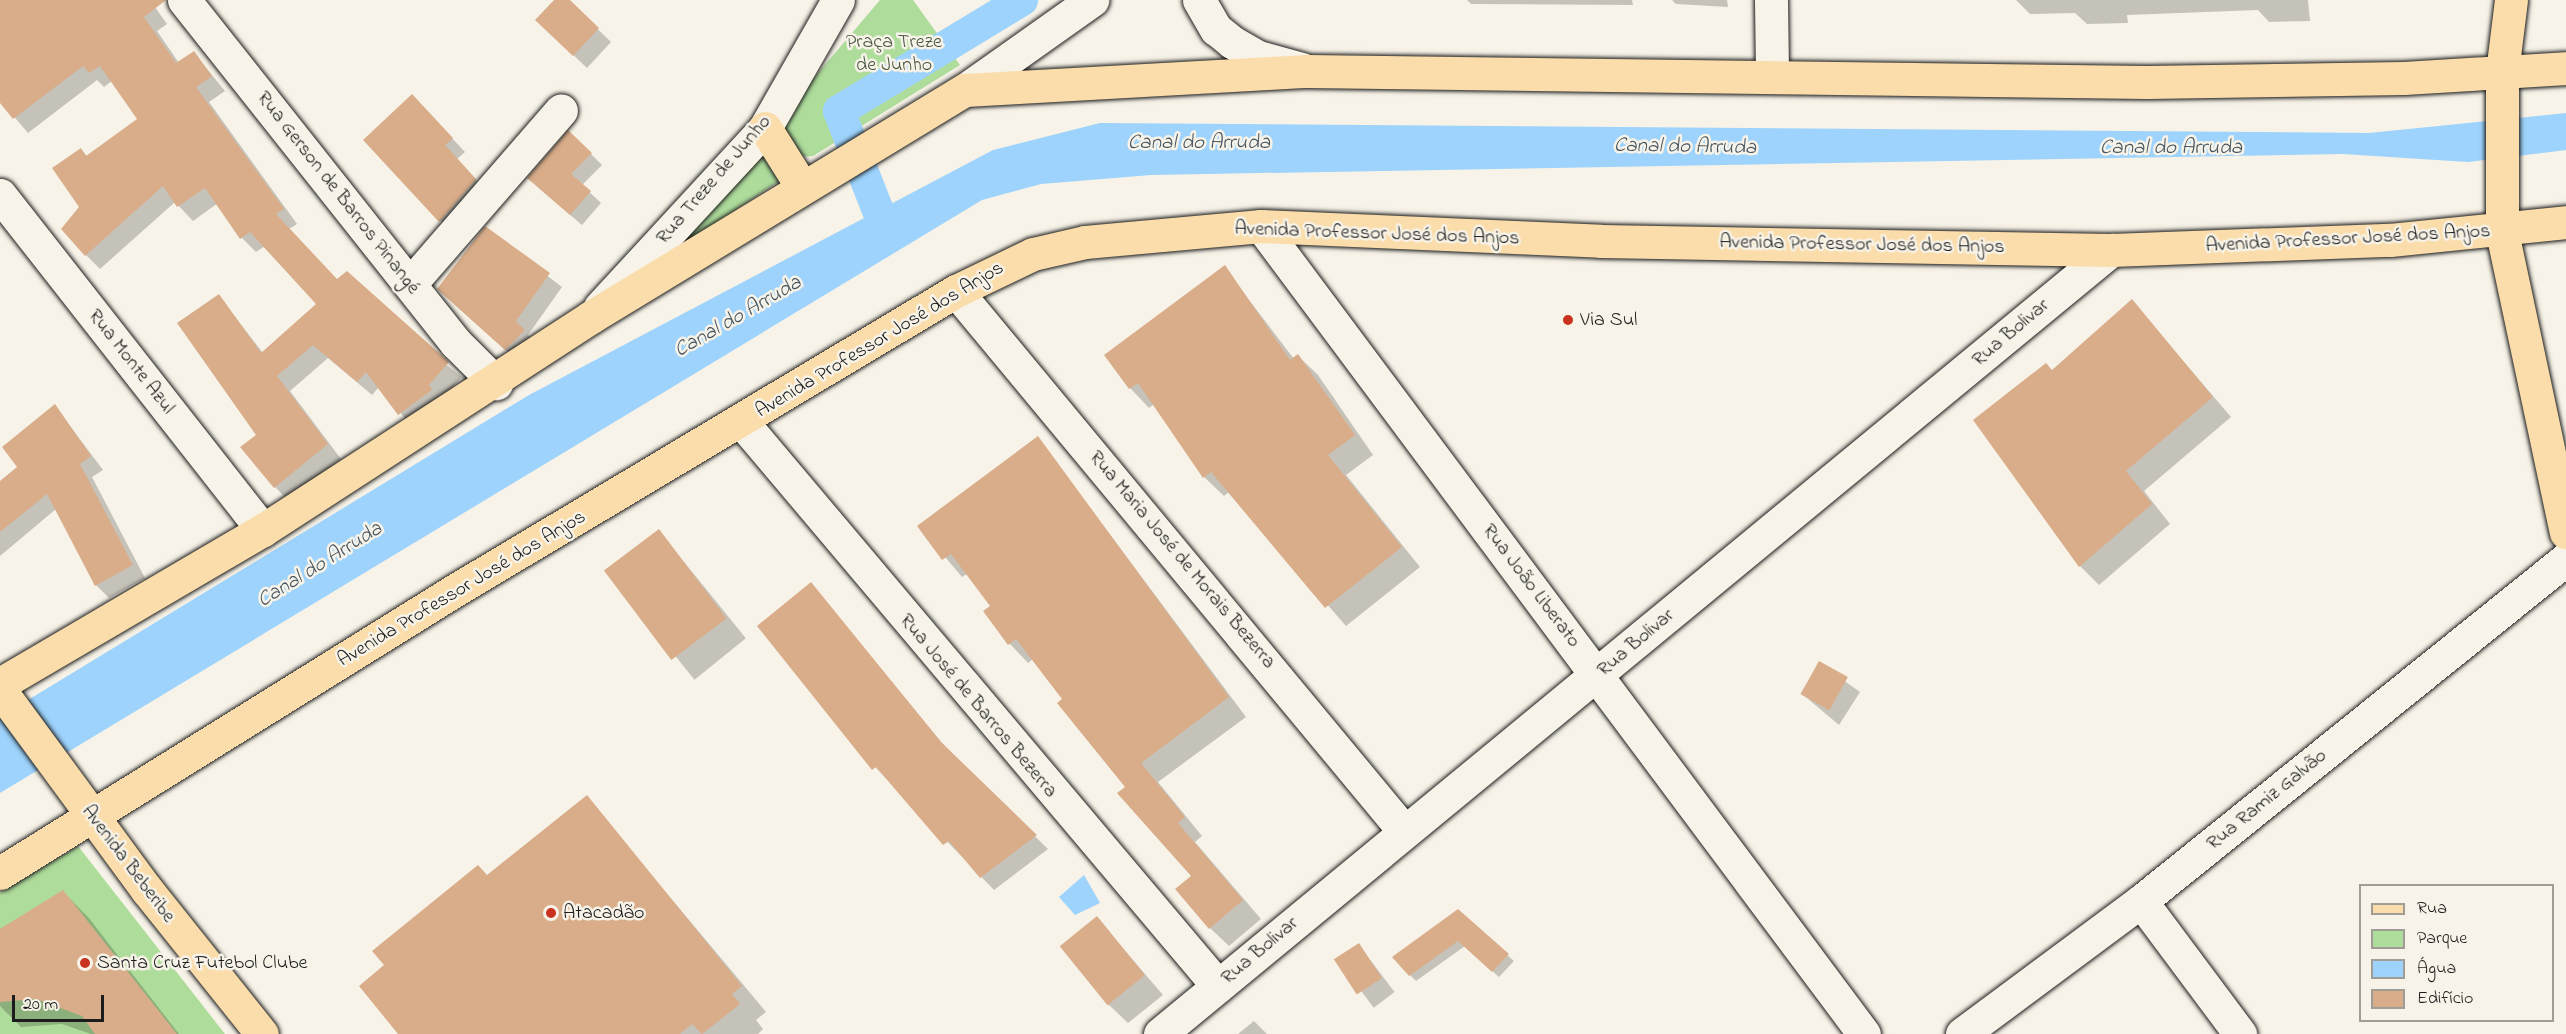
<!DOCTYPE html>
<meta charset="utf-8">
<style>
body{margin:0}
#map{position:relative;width:2566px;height:1034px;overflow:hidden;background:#f7f3e8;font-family:"Indie Flower",sans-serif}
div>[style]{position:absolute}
.green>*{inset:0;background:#aedc9b}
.water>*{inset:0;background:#9dd3fc}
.shadow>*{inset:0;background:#0003;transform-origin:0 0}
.canal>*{height:32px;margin:-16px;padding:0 16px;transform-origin:16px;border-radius:16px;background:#9dd3fc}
.building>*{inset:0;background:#d9ad8a;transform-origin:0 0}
.roads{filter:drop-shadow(0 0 2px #1c1c1c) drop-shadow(0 0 2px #1c1c1c)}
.minor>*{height:33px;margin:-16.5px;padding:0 16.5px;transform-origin:16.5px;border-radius:16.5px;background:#f7f3e8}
.major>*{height:33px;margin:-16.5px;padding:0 16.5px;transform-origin:16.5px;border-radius:16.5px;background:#faddab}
.dots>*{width:16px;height:16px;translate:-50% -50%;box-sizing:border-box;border:3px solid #f7f3e8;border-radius:50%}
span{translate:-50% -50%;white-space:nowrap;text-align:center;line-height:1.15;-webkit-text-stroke:5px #f7f3e8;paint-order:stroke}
.park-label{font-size:20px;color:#485642}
.street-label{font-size:20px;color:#1c1c1c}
.poi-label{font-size:20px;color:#1c1c1c}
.left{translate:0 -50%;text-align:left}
.water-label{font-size:21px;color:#43535f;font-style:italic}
.legend{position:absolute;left:2359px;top:884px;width:195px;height:138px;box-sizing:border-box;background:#f7f3e8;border:2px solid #9f9d96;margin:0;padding:8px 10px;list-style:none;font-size:18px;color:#1c1c1c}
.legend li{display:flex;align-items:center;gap:12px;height:30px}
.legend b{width:30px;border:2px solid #9f9d96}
.scale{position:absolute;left:12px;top:995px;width:92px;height:27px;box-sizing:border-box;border:3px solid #1c1c1c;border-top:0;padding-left:8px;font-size:18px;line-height:21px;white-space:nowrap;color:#1c1c1c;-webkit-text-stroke:4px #f7f3e8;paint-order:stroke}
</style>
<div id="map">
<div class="green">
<i style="clip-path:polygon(880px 0,913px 0,960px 65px,813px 156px,797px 157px,778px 120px)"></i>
<i style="clip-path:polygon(759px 147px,782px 179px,677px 249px,672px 246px)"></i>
<i style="clip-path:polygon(78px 846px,225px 1034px,0 1034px,0 893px)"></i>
</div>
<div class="water">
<i style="clip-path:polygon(2566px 113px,2566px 150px,2468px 162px,2343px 154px,1151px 175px,1041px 184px,982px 200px,0 793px,0 717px,529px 395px,993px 150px,1100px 123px,2369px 133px)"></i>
<i style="clip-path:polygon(1084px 875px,1100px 903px,1075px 915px,1059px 897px)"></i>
</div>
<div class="shadow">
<i style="clip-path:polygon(0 0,150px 0,167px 24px,157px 31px,179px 63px,194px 53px,225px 91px,209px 102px,297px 224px,289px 229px,337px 280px,462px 377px,414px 429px,379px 387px,372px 395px,328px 358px,290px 391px,341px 459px,289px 501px,275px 487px,219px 296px,263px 353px,319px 304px,265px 246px,256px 252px,242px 238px,218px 203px,193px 221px,175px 202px,100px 269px,86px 255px,81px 150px,87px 156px,139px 120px,112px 81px,104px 87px,97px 80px,28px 133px,0 100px)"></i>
<i style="clip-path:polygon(556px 0,568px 0,611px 42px,587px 68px,550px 33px)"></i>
<i style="clip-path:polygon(1467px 0,1632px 0,1633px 5px,1471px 4px)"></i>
<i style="clip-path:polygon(1672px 0,1727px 0,1728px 7px,1676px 4px)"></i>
<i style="clip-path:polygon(2016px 0,2308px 0,2310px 21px,2269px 22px,2258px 10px,2127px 15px,2128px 23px,2087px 24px,2075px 13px,2030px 14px)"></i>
<i style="clip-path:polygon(425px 109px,465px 152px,457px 159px,488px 193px,453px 234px,365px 140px)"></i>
<i style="clip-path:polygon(569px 132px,602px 165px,582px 185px,601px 203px,582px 225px,540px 189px)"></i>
<i style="clip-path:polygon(485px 228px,562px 287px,528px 335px,537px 344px,519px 362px,452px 302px)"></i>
<i style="clip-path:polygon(1224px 267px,1294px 359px,1298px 356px,1318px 375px,1373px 455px,1346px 475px,1420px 567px,1346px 626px,1229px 492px,1224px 496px,1204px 477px,1154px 404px,1149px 408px,1130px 388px,1106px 356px)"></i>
<i style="clip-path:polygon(2132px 301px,2231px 417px,2144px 491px,2170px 524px,2099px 585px,2080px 566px,2052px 372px)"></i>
<i style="clip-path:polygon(55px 406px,103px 470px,92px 477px,145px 578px,109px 598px,96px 585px,56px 509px,0 556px,0 483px,19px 468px)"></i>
<i style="clip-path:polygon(1038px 438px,1246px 717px,1158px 782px,1202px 836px,1195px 842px,1261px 919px,1229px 946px,1210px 928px,1193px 876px,1064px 700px,1033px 659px,1028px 663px,1010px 644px,985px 612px,992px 607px,967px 574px,962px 577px,919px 526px)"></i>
<i style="left:659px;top:531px;width:138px;height:66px;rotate:51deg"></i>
<i style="clip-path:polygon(811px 584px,952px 755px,1048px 849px,994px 890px,852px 743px)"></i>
<i style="clip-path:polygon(1819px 663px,1860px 692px,1839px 725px,1801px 693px)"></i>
<i style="clip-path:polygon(586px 797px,766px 1012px,756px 1020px,763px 1029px,758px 1034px,400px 1034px,488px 876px)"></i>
<i style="clip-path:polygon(63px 892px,88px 917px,179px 1034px,91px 1034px,62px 1024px,21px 1027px,0 1006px,0 929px)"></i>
<i style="clip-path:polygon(1458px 911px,1514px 961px,1499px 977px,1465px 946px,1416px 981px,1410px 975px)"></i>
<i style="clip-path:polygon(1097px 918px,1163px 995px,1128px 1023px,1108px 1004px)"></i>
<i style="left:1359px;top:945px;width:59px;height:26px;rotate:53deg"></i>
<i style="clip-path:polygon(1254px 1021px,1267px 1034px,1238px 1034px)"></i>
</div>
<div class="canal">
<i style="left:886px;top:231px;width:129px;rotate:-111.4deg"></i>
<i style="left:839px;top:111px;width:214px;rotate:-31.2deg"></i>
</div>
<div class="building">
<i style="clip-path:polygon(0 0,166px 0,144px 17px,176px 63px,194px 51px,212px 76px,196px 87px,284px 209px,276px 214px,337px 279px,347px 271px,449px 362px,429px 385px,432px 390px,398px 415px,366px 372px,357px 382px,313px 345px,277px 376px,328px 444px,274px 488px,240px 447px,256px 435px,177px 323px,219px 294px,261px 353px,316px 304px,250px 232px,240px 239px,205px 188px,177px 207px,163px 186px,85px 256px,61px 229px,79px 207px,52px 168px,81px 148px,86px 156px,137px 119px,100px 66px,89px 73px,83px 66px,13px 119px,0 103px)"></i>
<i style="clip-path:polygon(554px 0,570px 0,599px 28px,573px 56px,535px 20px)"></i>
<i style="clip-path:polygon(412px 94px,453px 138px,445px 145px,476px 179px,439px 222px,363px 140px)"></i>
<i style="clip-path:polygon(568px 130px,592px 153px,571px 174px,591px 191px,570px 215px,527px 178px)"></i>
<i style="clip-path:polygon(485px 226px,550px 273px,516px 321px,525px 330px,505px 350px,437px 289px)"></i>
<i style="clip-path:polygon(1225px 265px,1290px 360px,1298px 354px,1355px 435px,1328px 455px,1402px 547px,1325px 608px,1211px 472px,1203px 478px,1138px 383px,1129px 389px,1104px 355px)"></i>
<i style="clip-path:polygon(2132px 299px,2213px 397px,2126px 471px,2152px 504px,2079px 567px,1973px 420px,2046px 363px,2052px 370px)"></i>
<i style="clip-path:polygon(55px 404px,91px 456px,80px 464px,133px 565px,95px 586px,47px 494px,0 532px,0 481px,17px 467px,2px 447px)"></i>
<i style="clip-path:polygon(1038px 436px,1229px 697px,1141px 763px,1185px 817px,1178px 823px,1243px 900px,1209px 929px,1175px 889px,1191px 876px,1117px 793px,1125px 787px,1057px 703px,1062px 699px,1016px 639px,1008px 645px,983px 611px,990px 606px,951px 554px,942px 560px,917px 526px)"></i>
<i style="left:659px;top:529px;width:112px;height:69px;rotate:53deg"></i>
<i style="clip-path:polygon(811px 582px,941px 742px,1037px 835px,980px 878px,949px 841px,943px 845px,876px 767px,872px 770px,757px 626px)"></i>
<i style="left:1819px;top:661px;width:33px;height:38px;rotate:29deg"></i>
<i style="clip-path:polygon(587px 795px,742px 986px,732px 994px,740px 1004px,702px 1034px,692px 1024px,680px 1034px,398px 1034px,359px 986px,384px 965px,372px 951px,478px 865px,487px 875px)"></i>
<i style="clip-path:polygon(63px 890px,177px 1034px,95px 1034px,82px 1016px,36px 999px,0 1002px,0 929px)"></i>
<i style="clip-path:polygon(1458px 909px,1509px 954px,1492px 972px,1458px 941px,1409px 976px,1392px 957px)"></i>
<i style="left:1097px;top:916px;width:76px;height:48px;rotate:51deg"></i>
<i style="left:1359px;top:943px;width:42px;height:30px;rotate:57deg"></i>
</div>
<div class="roads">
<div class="minor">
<i style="left:184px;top:0;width:438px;rotate:51.6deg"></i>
<i style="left:456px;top:343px;width:57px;rotate:45deg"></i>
<i style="left:1199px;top:0;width:34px;rotate:60deg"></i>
<i style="left:1216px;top:29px;width:21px;rotate:39deg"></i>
<i style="left:1232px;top:42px;width:30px;rotate:30deg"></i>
<i style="left:1258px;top:57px;width:46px;rotate:15.3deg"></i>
<i style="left:1771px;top:0;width:75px;rotate:89.2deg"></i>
<i style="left:965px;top:90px;width:156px;rotate:-35.3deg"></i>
<i style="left:0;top:195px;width:426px;rotate:51.9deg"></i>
<i style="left:1261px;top:226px;width:1008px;rotate:53.27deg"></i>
<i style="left:410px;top:284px;width:230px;rotate:-49deg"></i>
<i style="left:956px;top:291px;width:702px;rotate:50.32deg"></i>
<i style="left:600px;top:307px;width:243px;rotate:-47.3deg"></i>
<i style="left:765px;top:128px;width:147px;rotate:-60.3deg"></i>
<i style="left:742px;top:422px;width:738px;rotate:49.84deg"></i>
<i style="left:2141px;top:901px;width:166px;rotate:53.3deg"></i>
<i style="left:1160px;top:1034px;width:1233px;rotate:-39.5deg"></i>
<i style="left:1962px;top:1034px;width:223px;rotate:-36.6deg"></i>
<i style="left:2141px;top:901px;width:546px;rotate:-38.82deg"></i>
</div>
<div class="major">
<i style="left:2511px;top:0;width:73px;rotate:97.1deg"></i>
<i style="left:2502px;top:72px;width:160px;rotate:90deg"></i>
<i style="left:2502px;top:232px;width:307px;rotate:78deg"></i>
<i style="left:765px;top:128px;width:70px;rotate:57.9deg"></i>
<i style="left:0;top:684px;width:305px;rotate:-30.4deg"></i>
<i style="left:263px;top:530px;width:391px;rotate:-33deg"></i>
<i style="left:591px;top:317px;width:437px;rotate:-31.3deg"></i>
<i style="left:965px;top:90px;width:343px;rotate:-3.2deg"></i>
<i style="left:1307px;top:71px;width:840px;rotate:0.75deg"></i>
<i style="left:2147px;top:82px;width:257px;rotate:-0.9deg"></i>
<i style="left:2404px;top:78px;width:162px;rotate:-3.5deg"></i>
<i style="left:0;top:690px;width:248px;rotate:53.7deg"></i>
<i style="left:147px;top:890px;width:184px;rotate:51.4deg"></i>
<i style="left:0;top:873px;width:538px;rotate:-31.86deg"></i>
<i style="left:457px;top:589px;width:581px;rotate:-30.85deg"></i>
<i style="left:956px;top:291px;width:85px;rotate:-25.7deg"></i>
<i style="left:1033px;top:254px;width:53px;rotate:-13deg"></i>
<i style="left:1085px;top:242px;width:177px;rotate:-5.2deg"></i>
<i style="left:1261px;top:226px;width:340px;rotate:2.5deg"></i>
<i style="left:1601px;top:241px;width:510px;rotate:1.01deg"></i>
<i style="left:2111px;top:250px;width:279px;rotate:-2.1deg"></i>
<i style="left:2390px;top:240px;width:177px;rotate:-5.8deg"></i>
</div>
</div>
<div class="dots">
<i style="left:1568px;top:320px;background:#c8321e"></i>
<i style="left:551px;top:913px;background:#c8321e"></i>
<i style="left:85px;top:963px;background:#c8321e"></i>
</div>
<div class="park-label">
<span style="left:894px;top:54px">Praça Treze<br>de Junho</span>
</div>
<div class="street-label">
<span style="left:714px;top:180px;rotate:-49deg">Rua Treze de Junho</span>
<span style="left:338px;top:193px;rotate:52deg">Rua Gerson de Barros Pinangé</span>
<span style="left:1377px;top:234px;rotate:2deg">Avenida Professor José dos Anjos</span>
<span style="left:2348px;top:239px;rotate:-3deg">Avenida Professor José dos Anjos</span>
<span style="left:1862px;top:245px;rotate:1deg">Avenida Professor José dos Anjos</span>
<span style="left:2011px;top:333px;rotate:-40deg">Rua Bolivar</span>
<span style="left:880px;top:340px;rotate:-31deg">Avenida Professor José dos Anjos</span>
<span style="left:131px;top:362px;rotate:52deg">Rua Monte Azul</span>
<span style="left:1182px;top:560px;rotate:50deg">Rua Maria José de Morais Bezerra</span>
<span style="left:1531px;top:586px;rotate:53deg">Rua João Liberato</span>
<span style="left:462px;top:589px;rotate:-31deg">Avenida Professor José dos Anjos</span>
<span style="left:1636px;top:643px;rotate:-40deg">Rua Bolivar</span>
<span style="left:978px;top:706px;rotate:50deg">Rua José de Barros Bezerra</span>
<span style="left:2267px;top:800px;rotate:-39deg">Rua Ramiz Galvão</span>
<span style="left:128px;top:864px;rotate:53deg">Avenida Beberibe</span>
<span style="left:1260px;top:951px;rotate:-40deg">Rua Bolivar</span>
</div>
<div class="poi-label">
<span class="left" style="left:1580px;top:320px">Via Sul</span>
<span class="left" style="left:563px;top:913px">Atacadão</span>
<span class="left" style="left:97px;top:963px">Santa Cruz Futebol Clube</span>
</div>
<div class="water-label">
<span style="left:1199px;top:143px">Canal do Arruda</span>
<span style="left:1685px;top:147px;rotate:1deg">Canal do Arruda</span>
<span style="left:2171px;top:148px">Canal do Arruda</span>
<span style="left:738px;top:317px;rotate:-30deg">Canal do Arruda</span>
<span style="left:320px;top:565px;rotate:-32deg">Canal do Arruda</span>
</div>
<ul class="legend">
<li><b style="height:8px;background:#faddab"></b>Rua</li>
<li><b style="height:16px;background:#aedc9b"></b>Parque</li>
<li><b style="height:16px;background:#9dd3fc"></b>Água</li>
<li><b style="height:16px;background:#d9ad8a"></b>Edifício</li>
</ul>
<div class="scale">20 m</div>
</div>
